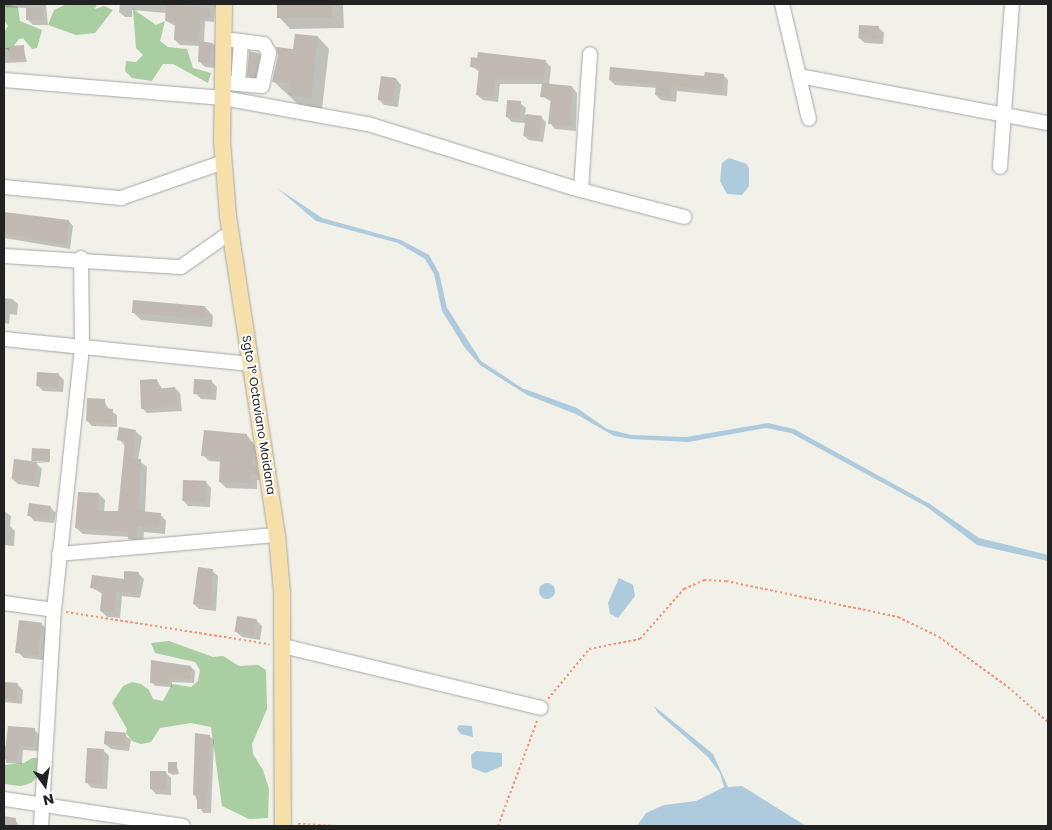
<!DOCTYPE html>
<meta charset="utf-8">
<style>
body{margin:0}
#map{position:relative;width:1052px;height:830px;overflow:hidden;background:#f1f0e9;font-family:Poppins,sans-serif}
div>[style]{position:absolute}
.forest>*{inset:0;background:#a9cea1}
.water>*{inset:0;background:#adcbdc}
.round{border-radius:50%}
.shadow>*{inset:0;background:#0003;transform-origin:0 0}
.building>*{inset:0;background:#bfb9b2;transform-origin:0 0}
.path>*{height:2px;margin-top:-1px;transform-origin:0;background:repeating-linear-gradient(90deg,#f2957a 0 2.5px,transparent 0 5px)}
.roads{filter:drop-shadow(0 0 1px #a6a6a6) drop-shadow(0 0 1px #a6a6a6)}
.minor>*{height:14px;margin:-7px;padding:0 7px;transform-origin:7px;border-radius:7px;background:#fff}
.major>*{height:16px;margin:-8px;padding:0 8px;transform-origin:8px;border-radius:8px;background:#f7dfa9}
span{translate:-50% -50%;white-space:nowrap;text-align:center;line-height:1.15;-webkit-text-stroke:4px #fff;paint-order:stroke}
.street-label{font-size:12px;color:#222}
.frame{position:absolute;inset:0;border:5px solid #222;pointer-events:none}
.north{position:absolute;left:20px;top:760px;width:50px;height:50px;-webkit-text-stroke:4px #fff;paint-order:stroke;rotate:167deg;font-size:14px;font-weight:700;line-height:20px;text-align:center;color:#222}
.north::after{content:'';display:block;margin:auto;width:18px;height:22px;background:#222;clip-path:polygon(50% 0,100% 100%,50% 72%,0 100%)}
</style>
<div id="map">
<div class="forest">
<i style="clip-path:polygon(5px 4px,18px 7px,20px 21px,42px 30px,37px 48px,32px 49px,23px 38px,19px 39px,10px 51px,4px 48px,4px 32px,8px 26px,4px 20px)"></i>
<i style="clip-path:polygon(67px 4px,97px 4px,95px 9px,104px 6px,113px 10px,95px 33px,76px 35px,48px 25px,54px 10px)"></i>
<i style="clip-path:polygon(133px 9px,156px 25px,165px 21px,160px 41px,168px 47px,187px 49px,193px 68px,211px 73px,208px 83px,173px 64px,163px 64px,152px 81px,132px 78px,125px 71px,126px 61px,136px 62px,143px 55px,136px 48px)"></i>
<i style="clip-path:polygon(169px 641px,213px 657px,223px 656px,239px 666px,258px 665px,266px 670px,267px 709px,252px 744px,253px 754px,263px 770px,269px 789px,268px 818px,249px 819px,222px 806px,211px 727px,191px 723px,160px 728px,151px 742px,141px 744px,132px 741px,126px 733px,127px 729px,112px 703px,123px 686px,132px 682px,141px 684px,149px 690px,153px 699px,163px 701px,172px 684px,191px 687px,198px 681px,200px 670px,195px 662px,155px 653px,151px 643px)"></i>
<i style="clip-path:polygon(32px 758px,42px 758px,38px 776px,31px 783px,21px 786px,4px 784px,4px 765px,24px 763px)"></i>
</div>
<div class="water">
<i style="clip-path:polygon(729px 158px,747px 164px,749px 169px,749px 186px,742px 195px,727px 194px,720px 181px,722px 163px)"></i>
<i style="clip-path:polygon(277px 188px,322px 218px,401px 240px,429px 255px,439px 273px,447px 308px,481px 361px,522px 388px,577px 408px,607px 429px,631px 435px,686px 437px,768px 423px,794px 429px,930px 504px,979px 538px,1048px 555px,1048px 561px,977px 545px,927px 507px,791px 433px,766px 428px,688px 442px,632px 439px,614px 436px,576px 414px,527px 395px,480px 365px,465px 348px,442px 311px,434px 274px,425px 259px,398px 243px,316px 221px)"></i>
<i style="clip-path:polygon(619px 578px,633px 585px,635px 596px,618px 618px,610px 614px,608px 603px)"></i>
<i class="round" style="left:539px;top:583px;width:16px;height:16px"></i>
<i style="clip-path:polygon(654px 706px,713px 754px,728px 787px,742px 786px,806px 826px,637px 826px,646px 813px,664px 805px,696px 801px,724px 787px,720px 773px,708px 757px,658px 713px)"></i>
<i style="clip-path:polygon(459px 725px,472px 726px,473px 737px,461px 734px,457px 729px)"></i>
<i style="clip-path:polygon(476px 751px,502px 753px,502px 766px,486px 773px,472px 768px,471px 755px)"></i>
</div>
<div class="shadow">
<i style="clip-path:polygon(4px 4px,46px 4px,48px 25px,33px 25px,28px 20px,27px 8px,4px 7px)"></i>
<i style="clip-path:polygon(120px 4px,220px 4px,215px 8px,214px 22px,205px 21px,204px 43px,213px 44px,218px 49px,215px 68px,205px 67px,200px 62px,200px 46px,180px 45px,175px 40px,176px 26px,166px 21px,166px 13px,132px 10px,132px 17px,125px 17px,119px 12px)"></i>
<i style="clip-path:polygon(279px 4px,343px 4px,344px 28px,290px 29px,279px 17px)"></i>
<i style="clip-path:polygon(878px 27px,884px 33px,883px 44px,865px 43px,859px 38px)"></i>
<i style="clip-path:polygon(318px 37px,329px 49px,322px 109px,301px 107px,273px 81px,294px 50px)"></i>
<i style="clip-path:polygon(4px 44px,5px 48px,23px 47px,27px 62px,4px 63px)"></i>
<i style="clip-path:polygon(250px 52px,258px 53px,269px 65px,260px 87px,249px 76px)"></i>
<i style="clip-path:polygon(546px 62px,551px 67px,549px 85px,572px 87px,577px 93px,576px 131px,555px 129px,550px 123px,552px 102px,542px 96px,543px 84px,500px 84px,498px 102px,483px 100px,477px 95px,480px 72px,471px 66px)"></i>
<i style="clip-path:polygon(723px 75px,728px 80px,727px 96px,677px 91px,676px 102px,661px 100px,656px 95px,657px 88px,615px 85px,610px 80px)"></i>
<i style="clip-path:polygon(382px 77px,396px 79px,401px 85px,398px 107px,384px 105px,379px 100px)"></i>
<i style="clip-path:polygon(520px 103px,526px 108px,525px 115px,541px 117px,546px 122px,543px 142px,529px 140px,524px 136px,526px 123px,512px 122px,506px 116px)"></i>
<i style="clip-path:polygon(4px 213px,69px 221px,73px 226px,70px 249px,4px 238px)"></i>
<i style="clip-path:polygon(4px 298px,12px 299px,18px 304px,17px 315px,10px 314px,9px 324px,4px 323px)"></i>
<i style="clip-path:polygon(206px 308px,213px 316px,212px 327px,141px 320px,133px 312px)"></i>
<i style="clip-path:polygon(59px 375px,64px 380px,63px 392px,43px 391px,37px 385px)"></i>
<i style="clip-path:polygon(157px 380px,162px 389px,175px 388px,180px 393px,182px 411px,147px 413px,142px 408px)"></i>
<i style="clip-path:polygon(211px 381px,217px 387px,216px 400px,201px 399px,195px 393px)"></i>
<i style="clip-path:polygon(104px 400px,109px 410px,117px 415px,117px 427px,92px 426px,87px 421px)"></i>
<i style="clip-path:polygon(135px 431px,142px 437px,138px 460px,147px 467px,145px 513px,160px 514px,166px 521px,165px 534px,144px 532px,143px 544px,135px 545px,129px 537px,83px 534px,76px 528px,99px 494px,105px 500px,104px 512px,119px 512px,125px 446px,119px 439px)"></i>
<i style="clip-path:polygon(247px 435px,258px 450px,258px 469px,263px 480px,257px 480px,257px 489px,226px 488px,220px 482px,221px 462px,209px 461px,203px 455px)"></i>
<i style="left:34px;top:450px;width:16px;height:11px"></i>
<i style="clip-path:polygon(35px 462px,51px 463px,36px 463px,42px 469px,39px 487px,18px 484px,12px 479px)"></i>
<i style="clip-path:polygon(206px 482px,211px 488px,210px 507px,188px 506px,183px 500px)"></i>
<i style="clip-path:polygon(50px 507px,56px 513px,54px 523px,34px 521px,29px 515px)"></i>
<i style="clip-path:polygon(4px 511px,11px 516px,10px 526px,15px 531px,14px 546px,4px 545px)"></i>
<i style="clip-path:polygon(212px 571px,218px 576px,216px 611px,199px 609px,194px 604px)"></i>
<i style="clip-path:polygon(138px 573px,144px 579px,140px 598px,122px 596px,120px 618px,107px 617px,101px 611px,103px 594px,92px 588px,125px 581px)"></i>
<i style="clip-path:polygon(256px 620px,262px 626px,260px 640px,242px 637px,236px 632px)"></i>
<i style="clip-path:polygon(41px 624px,47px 629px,44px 660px,24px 658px,18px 652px)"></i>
<i style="clip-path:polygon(191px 667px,195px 671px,194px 683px,172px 682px,172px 687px,156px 686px,152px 683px)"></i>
<i style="clip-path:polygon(4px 683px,18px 685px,23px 690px,22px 704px,4px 702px)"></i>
<i style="clip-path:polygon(34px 729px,39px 735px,38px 751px,23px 750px,22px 764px,6px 763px,4px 747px)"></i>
<i style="clip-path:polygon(125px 735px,131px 740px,129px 751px,111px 749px,105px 744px)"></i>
<i style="clip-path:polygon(209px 736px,214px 740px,211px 813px,203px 813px,194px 794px)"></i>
<i style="clip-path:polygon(103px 750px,109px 756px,107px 789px,92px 788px,86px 782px)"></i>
<i style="clip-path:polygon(176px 763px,179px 774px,172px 775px,169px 772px)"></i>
<i style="clip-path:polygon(165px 772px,171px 778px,171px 795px,156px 794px,151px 789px)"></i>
<i style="clip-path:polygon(4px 817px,15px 819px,19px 826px,4px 826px)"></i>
</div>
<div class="building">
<i style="left:277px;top:4px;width:55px;height:14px"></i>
<i style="clip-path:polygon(166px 5px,210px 8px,210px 18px,201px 17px,199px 41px,213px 43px,210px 63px,198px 62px,199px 42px,174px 40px,175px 22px,165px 21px)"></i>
<i style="left:26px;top:8px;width:17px;height:12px"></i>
<i style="left:859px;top:25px;width:20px;height:13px;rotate:3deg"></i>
<i style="clip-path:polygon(295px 34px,318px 36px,311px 98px,288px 95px,289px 84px,272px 82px,278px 55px,276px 47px,293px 49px)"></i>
<i style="left:24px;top:45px;width:14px;height:15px;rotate:86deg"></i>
<i style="clip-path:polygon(249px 51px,260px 54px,255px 77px,247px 76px)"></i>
<i style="clip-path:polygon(478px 52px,546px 60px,544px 79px,495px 79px,493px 97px,476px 95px,479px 68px,470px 67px,471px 57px,477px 58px)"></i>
<i style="clip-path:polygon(610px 67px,704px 76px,705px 72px,724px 74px,722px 92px,672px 86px,671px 97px,655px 95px,656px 84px,609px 80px)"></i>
<i style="left:381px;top:76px;width:15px;height:24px;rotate:8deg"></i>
<i style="clip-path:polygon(542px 83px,572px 86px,571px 126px,548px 124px,551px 98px,540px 97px)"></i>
<i style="left:507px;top:100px;width:14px;height:17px;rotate:4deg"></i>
<i style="left:526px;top:114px;width:16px;height:22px;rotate:7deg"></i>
<i style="clip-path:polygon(4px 212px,69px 220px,66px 245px,4px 234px)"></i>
<i style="left:133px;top:300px;width:73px;height:13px;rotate:5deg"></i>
<i style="left:37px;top:372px;width:22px;height:14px;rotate:3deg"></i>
<i style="clip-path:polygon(157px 379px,157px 389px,175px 387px,177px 406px,141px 409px,140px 380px)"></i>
<i style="left:194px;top:379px;width:18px;height:15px;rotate:3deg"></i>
<i style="clip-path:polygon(87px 398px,105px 399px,104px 408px,113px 409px,112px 423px,86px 421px)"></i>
<i style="clip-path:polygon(119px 427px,136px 430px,132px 459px,141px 459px,139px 511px,161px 513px,159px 528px,138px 526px,137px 538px,128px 539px,128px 532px,75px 528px,78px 492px,99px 493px,98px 511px,118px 511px,125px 441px,117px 440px)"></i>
<i style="clip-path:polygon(204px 430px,247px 434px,247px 442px,253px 442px,254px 449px,252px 465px,256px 466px,258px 475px,251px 475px,251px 483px,219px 482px,220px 457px,201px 456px)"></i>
<i style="left:32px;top:448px;width:18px;height:13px;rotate:3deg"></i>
<i style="left:14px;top:459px;width:23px;height:20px;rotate:7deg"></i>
<i style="left:183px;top:480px;width:23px;height:21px;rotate:2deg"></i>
<i style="left:29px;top:503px;width:22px;height:13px;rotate:8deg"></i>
<i style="clip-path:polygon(198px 567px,213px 569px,211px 607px,193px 604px)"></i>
<i style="clip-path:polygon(124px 571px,139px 572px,135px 594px,117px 591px,114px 613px,100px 611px,102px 590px,90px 588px,92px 575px,124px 579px)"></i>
<i style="left:237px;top:616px;width:20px;height:16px;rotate:9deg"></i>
<i style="left:19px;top:620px;width:23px;height:33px;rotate:7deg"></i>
<i style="clip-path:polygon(151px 660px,191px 666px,190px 679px,169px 678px,169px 684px,150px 683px)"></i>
<i style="left:4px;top:682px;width:14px;height:16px;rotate:4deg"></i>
<i style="clip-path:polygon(8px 726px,35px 728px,33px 747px,19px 745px,17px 760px,4px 759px)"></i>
<i style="left:105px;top:731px;width:21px;height:13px;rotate:5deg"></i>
<i style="clip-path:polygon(195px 733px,210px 735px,207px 809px,197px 809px,197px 795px,193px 795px)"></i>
<i style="left:87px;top:748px;width:17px;height:35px;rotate:3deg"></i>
<i style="left:168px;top:762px;width:9px;height:11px"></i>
<i style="left:150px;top:771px;width:16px;height:18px"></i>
<i style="clip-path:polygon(4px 816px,16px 818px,15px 826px,4px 826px)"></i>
</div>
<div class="path">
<i style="left:66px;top:612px;width:206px;rotate:9deg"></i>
<i style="left:548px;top:699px;width:65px;rotate:-50.6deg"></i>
<i style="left:589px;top:649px;width:52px;rotate:-11.1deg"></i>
<i style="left:640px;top:639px;width:67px;rotate:-48.7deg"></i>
<i style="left:684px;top:589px;width:22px;rotate:-24deg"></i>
<i style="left:704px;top:580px;width:22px;rotate:3deg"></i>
<i style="left:726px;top:581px;width:176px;rotate:11.8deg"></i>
<i style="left:898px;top:617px;width:46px;rotate:26deg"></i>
<i style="left:939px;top:637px;width:85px;rotate:35.9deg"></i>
<i style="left:1008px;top:687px;width:53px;rotate:41.2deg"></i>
<i style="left:298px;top:824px;width:40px;rotate:2.9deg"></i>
<i style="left:498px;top:826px;width:112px;rotate:-69.6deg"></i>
</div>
<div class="roads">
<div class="minor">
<i style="left:782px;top:4px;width:118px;rotate:76.8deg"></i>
<i style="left:799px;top:76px;width:253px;rotate:10.7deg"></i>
<i style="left:4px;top:80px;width:220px;rotate:4.7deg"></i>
<i style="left:223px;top:98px;width:147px;rotate:10.2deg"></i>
<i style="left:368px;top:124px;width:215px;rotate:17.3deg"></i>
<i style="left:573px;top:188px;width:115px;rotate:14.6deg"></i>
<i style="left:228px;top:83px;width:10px;rotate:6deg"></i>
<i style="left:238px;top:84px;width:43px;rotate:-86deg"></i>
<i style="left:241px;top:41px;width:10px;rotate:-174deg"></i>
<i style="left:238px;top:84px;width:24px;rotate:5deg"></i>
<i style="left:262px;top:86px;width:34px;rotate:-78deg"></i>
<i style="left:269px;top:53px;width:10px;rotate:-119deg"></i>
<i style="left:264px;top:44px;width:23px;rotate:-173deg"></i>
<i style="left:1000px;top:167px;width:163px;rotate:-85.8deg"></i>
<i style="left:4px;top:187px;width:118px;rotate:5.4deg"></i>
<i style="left:121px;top:198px;width:109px;rotate:-19.3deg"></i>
<i style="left:581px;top:190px;width:136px;rotate:-86.2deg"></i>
<i style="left:4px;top:256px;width:177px;rotate:3.6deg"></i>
<i style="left:181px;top:267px;width:61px;rotate:-35deg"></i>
<i style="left:4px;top:339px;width:248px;rotate:5.8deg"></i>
<i style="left:59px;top:554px;width:219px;rotate:-5deg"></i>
<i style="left:4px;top:603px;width:50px;rotate:8deg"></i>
<i style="left:283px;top:646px;width:265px;rotate:13.5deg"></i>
<i style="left:4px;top:799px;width:181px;rotate:8.6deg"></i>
<i style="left:41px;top:826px;width:216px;rotate:-86.6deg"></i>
<i style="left:54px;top:610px;width:264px;rotate:-83.9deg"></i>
<i style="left:82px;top:347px;width:89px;rotate:-90.6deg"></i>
</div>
<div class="major">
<i style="left:224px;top:4px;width:137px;rotate:90.8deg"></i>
<i style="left:222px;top:141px;width:75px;rotate:85.4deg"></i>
<i style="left:228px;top:216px;width:323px;rotate:81.3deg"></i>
<i style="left:277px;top:535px;width:58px;rotate:85.1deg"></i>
<i style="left:282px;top:593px;width:233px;rotate:89.8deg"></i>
</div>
</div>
<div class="street-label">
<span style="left:259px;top:415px;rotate:81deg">Sgto 1° Octaviano Maidana</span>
</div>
<div class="frame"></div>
<div class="north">N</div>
</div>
